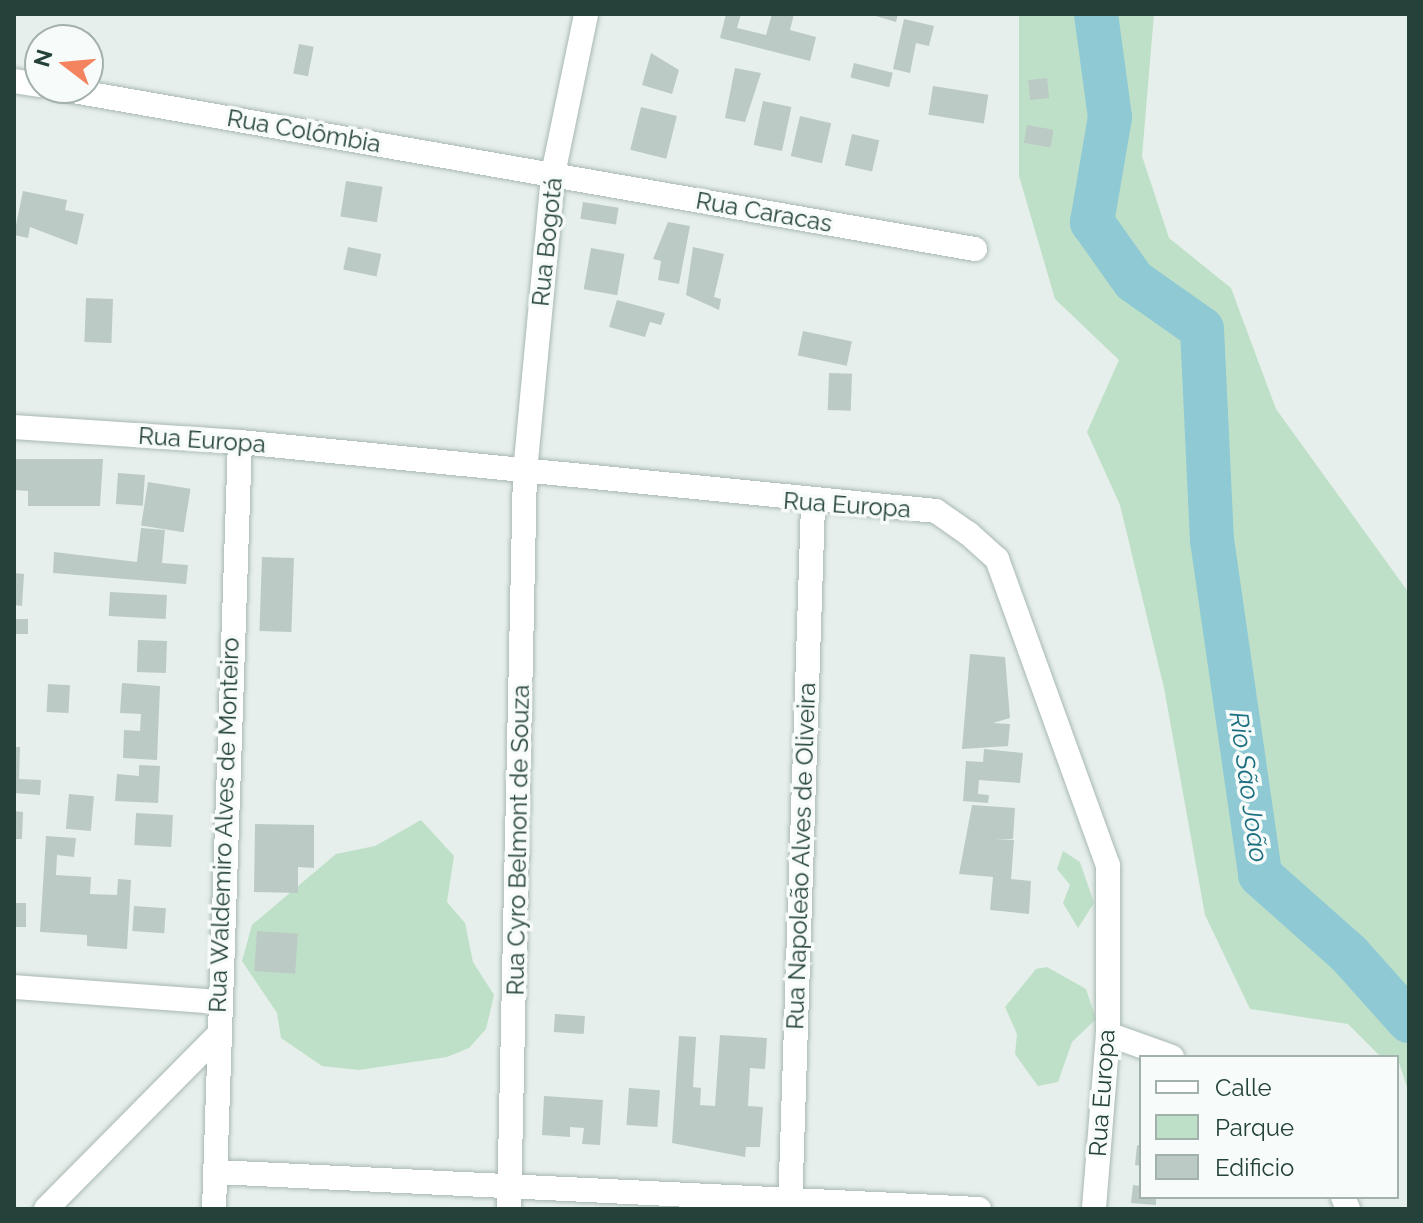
<!DOCTYPE html>
<meta charset="utf-8">
<style>
body{margin:0}
#map{position:relative;width:1423px;height:1223px;overflow:hidden;background:#e6efeb;font-family:Raleway,sans-serif}
div>[style]{position:absolute}
.green>*{inset:0;background:#bfe0c8}
.river>*{height:44px;margin:-22px;padding:0 22px;transform-origin:22px;border-radius:22px;background:#8ec9d4}
.building>*{inset:0;background:#bbcac4;transform-origin:0 0}
.roads{filter:drop-shadow(0 0 2px #a8b8b2) drop-shadow(0 0 2px #a8b8b2)}
.minor>*{height:24px;margin:-12px;padding:0 12px;transform-origin:12px;border-radius:12px;background:#fff}
span{translate:-50% -50%;white-space:nowrap;text-align:center;line-height:1.15;-webkit-text-stroke:7px #f7fbf9;paint-order:stroke}
.street-label{font-size:24px;color:#24423a}
.water-label{font-size:26px;color:#1c6f80;font-style:italic}
.frame{position:absolute;inset:0;border:16px solid #24423a;pointer-events:none}
.legend{position:absolute;left:1139px;top:1055px;width:260px;height:144px;box-sizing:border-box;background:#f7fbf9;border:2px solid #a3b1ad;margin:0;padding:10px 14px;list-style:none;font-size:24px;color:#24423a}
.legend li{display:flex;align-items:center;gap:16px;height:40px}
.legend b{width:40px;border:2px solid #a3b1ad}
.north{position:absolute;left:24px;top:24px;width:80px;height:80px;box-sizing:border-box;background:#f7fbf9;border:2px solid #a3b1ad;border-radius:50%;rotate:286deg;font-size:22px;font-weight:700;line-height:32px;text-align:center;color:#24423a}
.north::after{content:'';display:block;margin:auto;width:28px;height:36px;background:#f4845f;clip-path:polygon(50% 0,100% 100%,50% 72%,0 100%)}
</style>
<div id="map">
<div class="green">
<i style="clip-path:polygon(1019px 14px,1154px 14px,1142px 156px,1169px 238px,1231px 288px,1276px 409px,1409px 593px,1409px 1093px,1397px 1057px,1381px 1057px,1348px 1024px,1250px 1009px,1205px 915px,1164px 688px,1120px 505px,1087px 432px,1119px 360px,1055px 299px,1019px 176px)"></i>
<i style="clip-path:polygon(421px 820px,454px 856px,447px 902px,465px 923px,473px 962px,494px 995px,486px 1029px,469px 1048px,447px 1057px,359px 1070px,322px 1066px,281px 1038px,277px 1013px,242px 961px,252px 925px,336px 854px,375px 846px)"></i>
<i style="clip-path:polygon(1063px 851px,1080px 862px,1094px 903px,1078px 928px,1063px 903px,1070px 885px,1057px 869px)"></i>
<i style="clip-path:polygon(1047px 967px,1086px 989px,1096px 1019px,1072px 1042px,1058px 1082px,1038px 1086px,1015px 1054px,1017px 1034px,1005px 1007px,1036px 969px)"></i>
</div>
<div class="river">
<i style="left:1096px;top:14px;width:104px;rotate:82.3deg"></i>
<i style="left:1110px;top:117px;width:107px;rotate:99.7deg"></i>
<i style="left:1092px;top:222px;width:72px;rotate:54.6deg"></i>
<i style="left:1134px;top:281px;width:83px;rotate:35.2deg"></i>
<i style="left:1202px;top:329px;width:211px;rotate:87.3deg"></i>
<i style="left:1212px;top:540px;width:338px;rotate:81.8deg"></i>
<i style="left:1260px;top:875px;width:119px;rotate:41.6deg"></i>
<i style="left:1349px;top:954px;width:90px;rotate:48.2deg"></i>
</div>
<div class="building">
<i style="clip-path:polygon(726px 14px,741px 14px,737px 28px,766px 35px,772px 14px,794px 14px,790px 30px,816px 37px,810px 61px,720px 38px)"></i>
<i style="clip-path:polygon(869px 14px,898px 14px,896px 22px)"></i>
<i style="clip-path:polygon(904px 19px,934px 26px,929px 46px,916px 43px,910px 73px,893px 69px)"></i>
<i style="left:299px;top:44px;width:15px;height:30px;rotate:11deg"></i>
<i style="clip-path:polygon(651px 53px,679px 70px,672px 94px,642px 85px)"></i>
<i style="left:854px;top:63px;width:40px;height:15px;rotate:14deg"></i>
<i style="clip-path:polygon(735px 68px,761px 73px,745px 122px,725px 118px)"></i>
<i style="left:1047px;top:78px;width:20px;height:19px;rotate:84deg"></i>
<i style="left:933px;top:86px;width:56px;height:29px;rotate:9deg"></i>
<i style="left:763px;top:101px;width:29px;height:45px;rotate:12deg"></i>
<i style="left:641px;top:107px;width:37px;height:44px;rotate:14deg"></i>
<i style="left:800px;top:116px;width:32px;height:41px;rotate:13deg"></i>
<i style="left:1027px;top:125px;width:27px;height:18px;rotate:10deg"></i>
<i style="left:852px;top:134px;width:28px;height:32px;rotate:13deg"></i>
<i style="left:346px;top:181px;width:37px;height:36px;rotate:9deg"></i>
<i style="clip-path:polygon(23px 191px,67px 200px,65px 210px,84px 214px,77px 245px,30px 227px,28px 238px,14px 235px)"></i>
<i style="left:583px;top:202px;width:36px;height:17px;rotate:9deg"></i>
<i style="clip-path:polygon(668px 222px,690px 226px,679px 284px,658px 280px,661px 261px,653px 259px)"></i>
<i style="left:348px;top:247px;width:34px;height:23px;rotate:12deg"></i>
<i style="clip-path:polygon(693px 247px,724px 254px,714px 297px,721px 299px,719px 310px,686px 295px)"></i>
<i style="left:591px;top:248px;width:34px;height:42px;rotate:10deg"></i>
<i style="left:86px;top:298px;width:27px;height:44px;rotate:2deg"></i>
<i style="clip-path:polygon(617px 300px,665px 313px,661px 325px,650px 322px,645px 337px,609px 327px)"></i>
<i style="left:803px;top:331px;width:50px;height:25px;rotate:12deg"></i>
<i style="left:829px;top:373px;width:23px;height:37px;rotate:2deg"></i>
<i style="clip-path:polygon(14px 459px,103px 459px,100px 506px,28px 506px,28px 491px,14px 490px)"></i>
<i style="left:118px;top:473px;width:27px;height:31px;rotate:4deg"></i>
<i style="left:148px;top:482px;width:43px;height:44px;rotate:9deg"></i>
<i style="clip-path:polygon(141px 528px,165px 530px,162px 563px,188px 565px,186px 584px,53px 573px,54px 552px,137px 562px)"></i>
<i style="left:262px;top:557px;width:32px;height:74px;rotate:2deg"></i>
<i style="clip-path:polygon(14px 573px,24px 574px,22px 606px,14px 605px)"></i>
<i style="left:110px;top:592px;width:57px;height:24px;rotate:3deg"></i>
<i style="left:14px;top:619px;width:14px;height:15px"></i>
<i style="left:138px;top:640px;width:29px;height:32px;rotate:2deg"></i>
<i style="clip-path:polygon(970px 654px,1005px 657px,1010px 718px,993px 723px,1010px 724px,1008px 746px,962px 749px)"></i>
<i style="clip-path:polygon(122px 683px,160px 686px,157px 760px,123px 758px,124px 730px,140px 731px,141px 714px,120px 713px)"></i>
<i style="left:48px;top:684px;width:22px;height:28px;rotate:3deg"></i>
<i style="clip-path:polygon(14px 747px,20px 747px,19px 779px,41px 780px,40px 795px,14px 793px)"></i>
<i style="clip-path:polygon(984px 749px,1023px 753px,1020px 783px,979px 780px,978px 794px,989px 795px,988px 803px,963px 801px,966px 761px,983px 762px)"></i>
<i style="clip-path:polygon(139px 765px,160px 766px,158px 803px,115px 801px,117px 774px,139px 776px)"></i>
<i style="left:69px;top:794px;width:25px;height:35px;rotate:5deg"></i>
<i style="clip-path:polygon(972px 805px,1015px 808px,1013px 839px,995px 839px,1014px 840px,1011px 879px,1031px 881px,1029px 914px,990px 910px,993px 877px,959px 874px)"></i>
<i style="clip-path:polygon(14px 811px,23px 812px,22px 839px,14px 839px)"></i>
<i style="left:136px;top:813px;width:37px;height:32px;rotate:3deg"></i>
<i style="clip-path:polygon(255px 824px,314px 825px,314px 868px,298px 867px,298px 893px,254px 892px)"></i>
<i style="clip-path:polygon(46px 836px,76px 838px,74px 857px,57px 855px,56px 875px,91px 877px,90px 894px,117px 895px,118px 879px,131px 880px,127px 949px,87px 946px,87px 935px,40px 932px)"></i>
<i style="left:14px;top:903px;width:12px;height:24px"></i>
<i style="left:134px;top:906px;width:32px;height:25px;rotate:4deg"></i>
<i style="left:257px;top:931px;width:41px;height:40px;rotate:4deg"></i>
<i style="left:555px;top:1014px;width:30px;height:18px;rotate:4deg"></i>
<i style="clip-path:polygon(720px 1035px,767px 1038px,765px 1069px,750px 1068px,748px 1106px,763px 1107px,760px 1147px,746px 1147px,745px 1157px,672px 1143px,679px 1036px,696px 1037px,693px 1087px,701px 1088px,700px 1105px,715px 1106px)"></i>
<i style="left:629px;top:1088px;width:31px;height:37px;rotate:4deg"></i>
<i style="clip-path:polygon(544px 1096px,603px 1100px,600px 1145px,582px 1144px,584px 1128px,570px 1127px,570px 1137px,542px 1135px)"></i>
<i style="clip-path:polygon(1137px 1145px,1141px 1146px,1141px 1166px,1135px 1165px)"></i>
<i style="clip-path:polygon(1133px 1185px,1141px 1186px,1141px 1197px,1156px 1197px,1156px 1205px,1131px 1203px)"></i>
</div>
<div class="roads">
<div class="minor">
<i style="left:14px;top:81px;width:26px;rotate:9deg"></i>
<i style="left:56px;top:88px;width:933px;rotate:9.94deg"></i>
<i style="left:14px;top:427px;width:226px;rotate:3.8deg"></i>
<i style="left:240px;top:442px;width:699px;rotate:5.66deg"></i>
<i style="left:936px;top:511px;width:39px;rotate:35deg"></i>
<i style="left:968px;top:533px;width:39px;rotate:42deg"></i>
<i style="left:997px;top:559px;width:326px;rotate:70.1deg"></i>
<i style="left:1108px;top:865px;width:169px;rotate:90deg"></i>
<i style="left:1108px;top:1034px;width:176px;rotate:94.6deg"></i>
<i style="left:14px;top:987px;width:204px;rotate:4.2deg"></i>
<i style="left:1108px;top:1034px;width:68px;rotate:19.8deg"></i>
<i style="left:216px;top:1172px;width:764px;rotate:2.78deg"></i>
<i style="left:1343px;top:1197px;width:13px;rotate:67deg"></i>
<i style="left:46px;top:1209px;width:240px;rotate:-45.3deg"></i>
<i style="left:214px;top:1209px;width:767px;rotate:-88.06deg"></i>
<i style="left:509px;top:1209px;width:737px;rotate:-88.76deg"></i>
<i style="left:525px;top:472px;width:299px;rotate:-84.6deg"></i>
<i style="left:553px;top:174px;width:163px;rotate:-78.3deg"></i>
<i style="left:790px;top:1209px;width:705px;rotate:-88.13deg"></i>
</div>
</div>
<div class="street-label">
<span style="left:304px;top:131px;rotate:10deg">Rua Colômbia</span>
<span style="left:764px;top:212px;rotate:10deg">Rua Caracas</span>
<span style="left:547px;top:242px;rotate:-84deg">Rua Bogotá</span>
<span style="left:202px;top:440px;rotate:4deg">Rua Europa</span>
<span style="left:847px;top:505px;rotate:4deg">Rua Europa</span>
<span style="left:224px;top:825px;rotate:-88deg">Rua Waldemiro Alves de Monteiro</span>
<span style="left:518px;top:840px;rotate:-89deg">Rua Cyro Belmont de Souza</span>
<span style="left:801px;top:856px;rotate:-88deg">Rua Napoleão Alves de Oliveira</span>
<span style="left:1102px;top:1093px;rotate:-86deg">Rua Europa</span>
</div>
<div class="water-label">
<span style="left:1248px;top:787px;rotate:82deg">Rio São João</span>
</div>
<div class="frame"></div>
<ul class="legend">
<li><b style="height:10px;background:#fff"></b>Calle</li>
<li><b style="height:22px;background:#bfe0c8"></b>Parque</li>
<li><b style="height:22px;background:#bbcac4"></b>Edificio</li>
</ul>
<div class="north">N</div>
</div>
